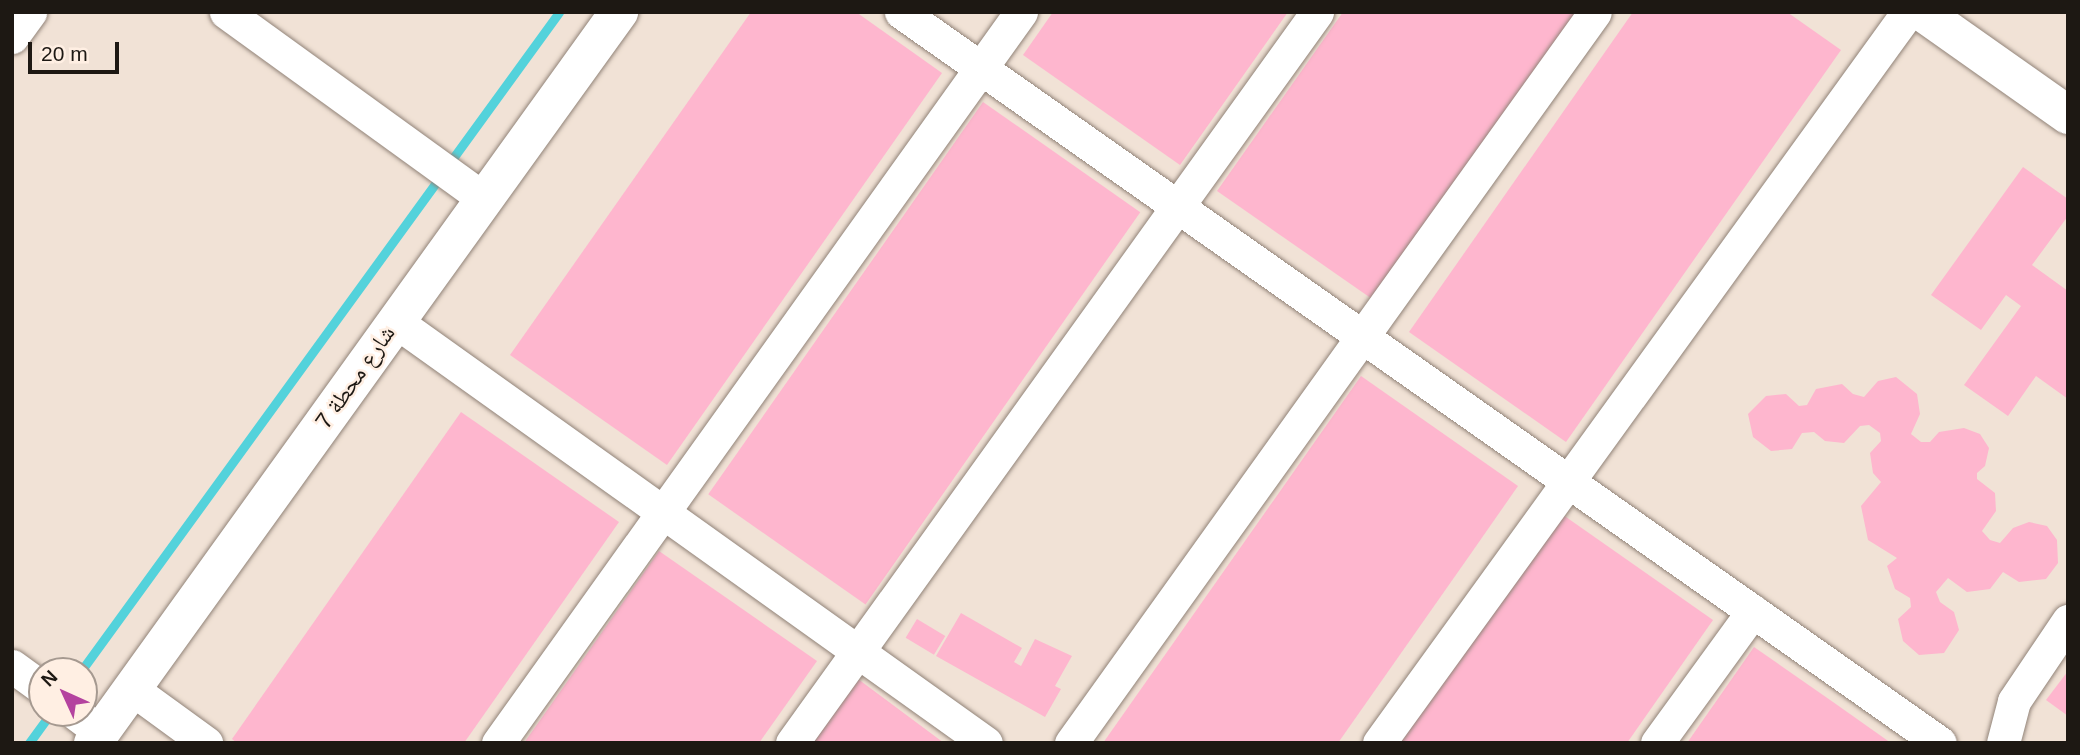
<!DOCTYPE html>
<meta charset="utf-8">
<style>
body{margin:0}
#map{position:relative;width:2080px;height:755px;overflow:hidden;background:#f1e2d6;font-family:Arial,"Noto Naskh Arabic",sans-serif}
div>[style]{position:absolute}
.stream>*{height:9px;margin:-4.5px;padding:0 4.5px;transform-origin:4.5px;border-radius:4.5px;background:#53d2db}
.building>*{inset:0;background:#feb6ce;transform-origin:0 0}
.roads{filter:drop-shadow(0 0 2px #918378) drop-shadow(0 0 2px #918378)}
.minor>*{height:33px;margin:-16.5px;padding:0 16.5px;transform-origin:16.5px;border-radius:16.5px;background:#fff}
.tertiary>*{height:38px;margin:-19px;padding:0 19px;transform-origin:19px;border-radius:19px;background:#fff}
.secondary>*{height:38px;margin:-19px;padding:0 19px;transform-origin:19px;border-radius:19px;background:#fff}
span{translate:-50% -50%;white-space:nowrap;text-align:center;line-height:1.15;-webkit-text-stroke:5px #ffefe3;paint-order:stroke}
.street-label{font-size:23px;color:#1d1813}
.frame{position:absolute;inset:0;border:14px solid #1d1813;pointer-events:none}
.north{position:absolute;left:28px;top:657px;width:70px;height:70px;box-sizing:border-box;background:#ffefe3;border:2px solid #a59990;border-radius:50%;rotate:315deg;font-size:19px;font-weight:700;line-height:28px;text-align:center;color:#1d1813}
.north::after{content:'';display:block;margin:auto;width:24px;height:32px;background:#b4439f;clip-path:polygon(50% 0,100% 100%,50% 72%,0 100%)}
.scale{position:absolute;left:28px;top:42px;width:91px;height:32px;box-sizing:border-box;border:4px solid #1d1813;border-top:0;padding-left:9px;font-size:21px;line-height:24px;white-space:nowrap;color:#1d1813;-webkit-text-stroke:5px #ffefe3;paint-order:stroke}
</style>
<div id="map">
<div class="stream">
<i style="left:448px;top:165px;width:189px;rotate:-54deg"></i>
<i style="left:81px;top:671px;width:611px;rotate:-53.99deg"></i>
<i style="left:29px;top:743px;width:37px;rotate:-54deg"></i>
</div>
<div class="building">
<i style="clip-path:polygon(751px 12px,856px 12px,942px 73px,667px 465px,510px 355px)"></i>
<i style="clip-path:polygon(1053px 12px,1288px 12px,1180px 165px,1023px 55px)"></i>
<i style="clip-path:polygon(1343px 12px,1577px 12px,1375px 301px,1217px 191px)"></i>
<i style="clip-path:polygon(1633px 12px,1787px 12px,1841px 50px,1566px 442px,1409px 332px)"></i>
<i style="left:983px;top:102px;width:192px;height:479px;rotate:35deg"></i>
<i style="clip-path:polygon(2023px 167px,2068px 199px,2068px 216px,2032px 265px,2068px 291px,2068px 399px,2036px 376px,2008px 416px,1964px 385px,2021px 306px,2006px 295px,1981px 330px,1931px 295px)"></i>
<i style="clip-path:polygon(1361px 376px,1518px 486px,1472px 552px,1338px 743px,1103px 743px)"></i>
<i style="clip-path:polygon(1896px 377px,1917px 394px,1920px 414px,1911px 434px,1921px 442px,1930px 442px,1939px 432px,1964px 428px,1980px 434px,1989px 448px,1985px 466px,1977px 473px,1977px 479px,1995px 493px,1996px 511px,1982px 531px,1990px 540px,2000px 543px,2013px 528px,2029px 522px,2047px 526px,2057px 540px,2058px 563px,2046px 579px,2019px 582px,2003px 572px,1990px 589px,1967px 592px,1948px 578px,1936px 592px,1940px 602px,1954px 612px,1959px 630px,1944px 653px,1919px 655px,1903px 641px,1898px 619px,1911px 607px,1910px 598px,1895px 589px,1887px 566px,1897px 558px,1868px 540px,1861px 506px,1881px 482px,1873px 473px,1870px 453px,1881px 441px,1880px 433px,1869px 425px,1860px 426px,1844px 443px,1825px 441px,1814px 432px,1802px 433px,1792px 449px,1771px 451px,1753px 437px,1748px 414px,1766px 396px,1786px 394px,1799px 406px,1807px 405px,1816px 389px,1842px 384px,1853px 394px,1864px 397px,1878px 381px)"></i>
<i style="clip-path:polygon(461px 412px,619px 522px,464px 743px,237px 743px,232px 739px)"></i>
<i style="clip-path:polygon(1556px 510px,1713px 620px,1627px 743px,1393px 743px)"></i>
<i style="clip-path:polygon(659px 551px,817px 661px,759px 743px,524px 743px)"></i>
<i style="clip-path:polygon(961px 613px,1022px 648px,1014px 662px,1021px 666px,1035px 639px,1072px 656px,1055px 686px,1061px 689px,1045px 717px,936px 656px)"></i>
<i style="left:917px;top:619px;width:33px;height:22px;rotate:31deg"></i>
<i style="clip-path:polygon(1754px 647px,1833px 702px,1891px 743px,1687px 743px)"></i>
<i style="clip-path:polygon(2068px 671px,2068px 716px,2046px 700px)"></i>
<i style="clip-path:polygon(858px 679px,944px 743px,811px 743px)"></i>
</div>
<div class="roads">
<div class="minor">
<i style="left:226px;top:12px;width:317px;rotate:35.9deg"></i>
<i style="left:901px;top:12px;width:1270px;rotate:35.13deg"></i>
<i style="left:12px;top:37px;width:31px;rotate:-54deg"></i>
<i style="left:395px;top:321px;width:726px;rotate:35.53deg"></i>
<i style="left:12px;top:666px;width:37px;rotate:36deg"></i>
<i style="left:132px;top:689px;width:92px;rotate:36.1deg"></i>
<i style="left:75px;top:713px;width:31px;rotate:37deg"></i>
<i style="left:498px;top:743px;width:899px;rotate:-54.42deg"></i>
<i style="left:792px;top:743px;width:900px;rotate:-54.31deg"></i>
<i style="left:1071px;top:743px;width:899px;rotate:-54.37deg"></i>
<i style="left:1379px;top:743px;width:902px;rotate:-54.11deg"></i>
<i style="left:1657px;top:743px;width:163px;rotate:-54deg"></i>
<i style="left:2003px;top:743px;width:43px;rotate:-75.3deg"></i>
<i style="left:2014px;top:701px;width:97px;rotate:-56deg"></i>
</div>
<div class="tertiary">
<i style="left:93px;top:743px;width:901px;rotate:-54.26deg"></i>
</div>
<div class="secondary">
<i style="left:1922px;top:12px;width:179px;rotate:35.2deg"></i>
</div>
</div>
<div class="street-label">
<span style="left:355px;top:377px;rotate:-55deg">شارع محطة 7</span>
</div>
<div class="frame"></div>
<div class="north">N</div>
<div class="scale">20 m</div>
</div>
